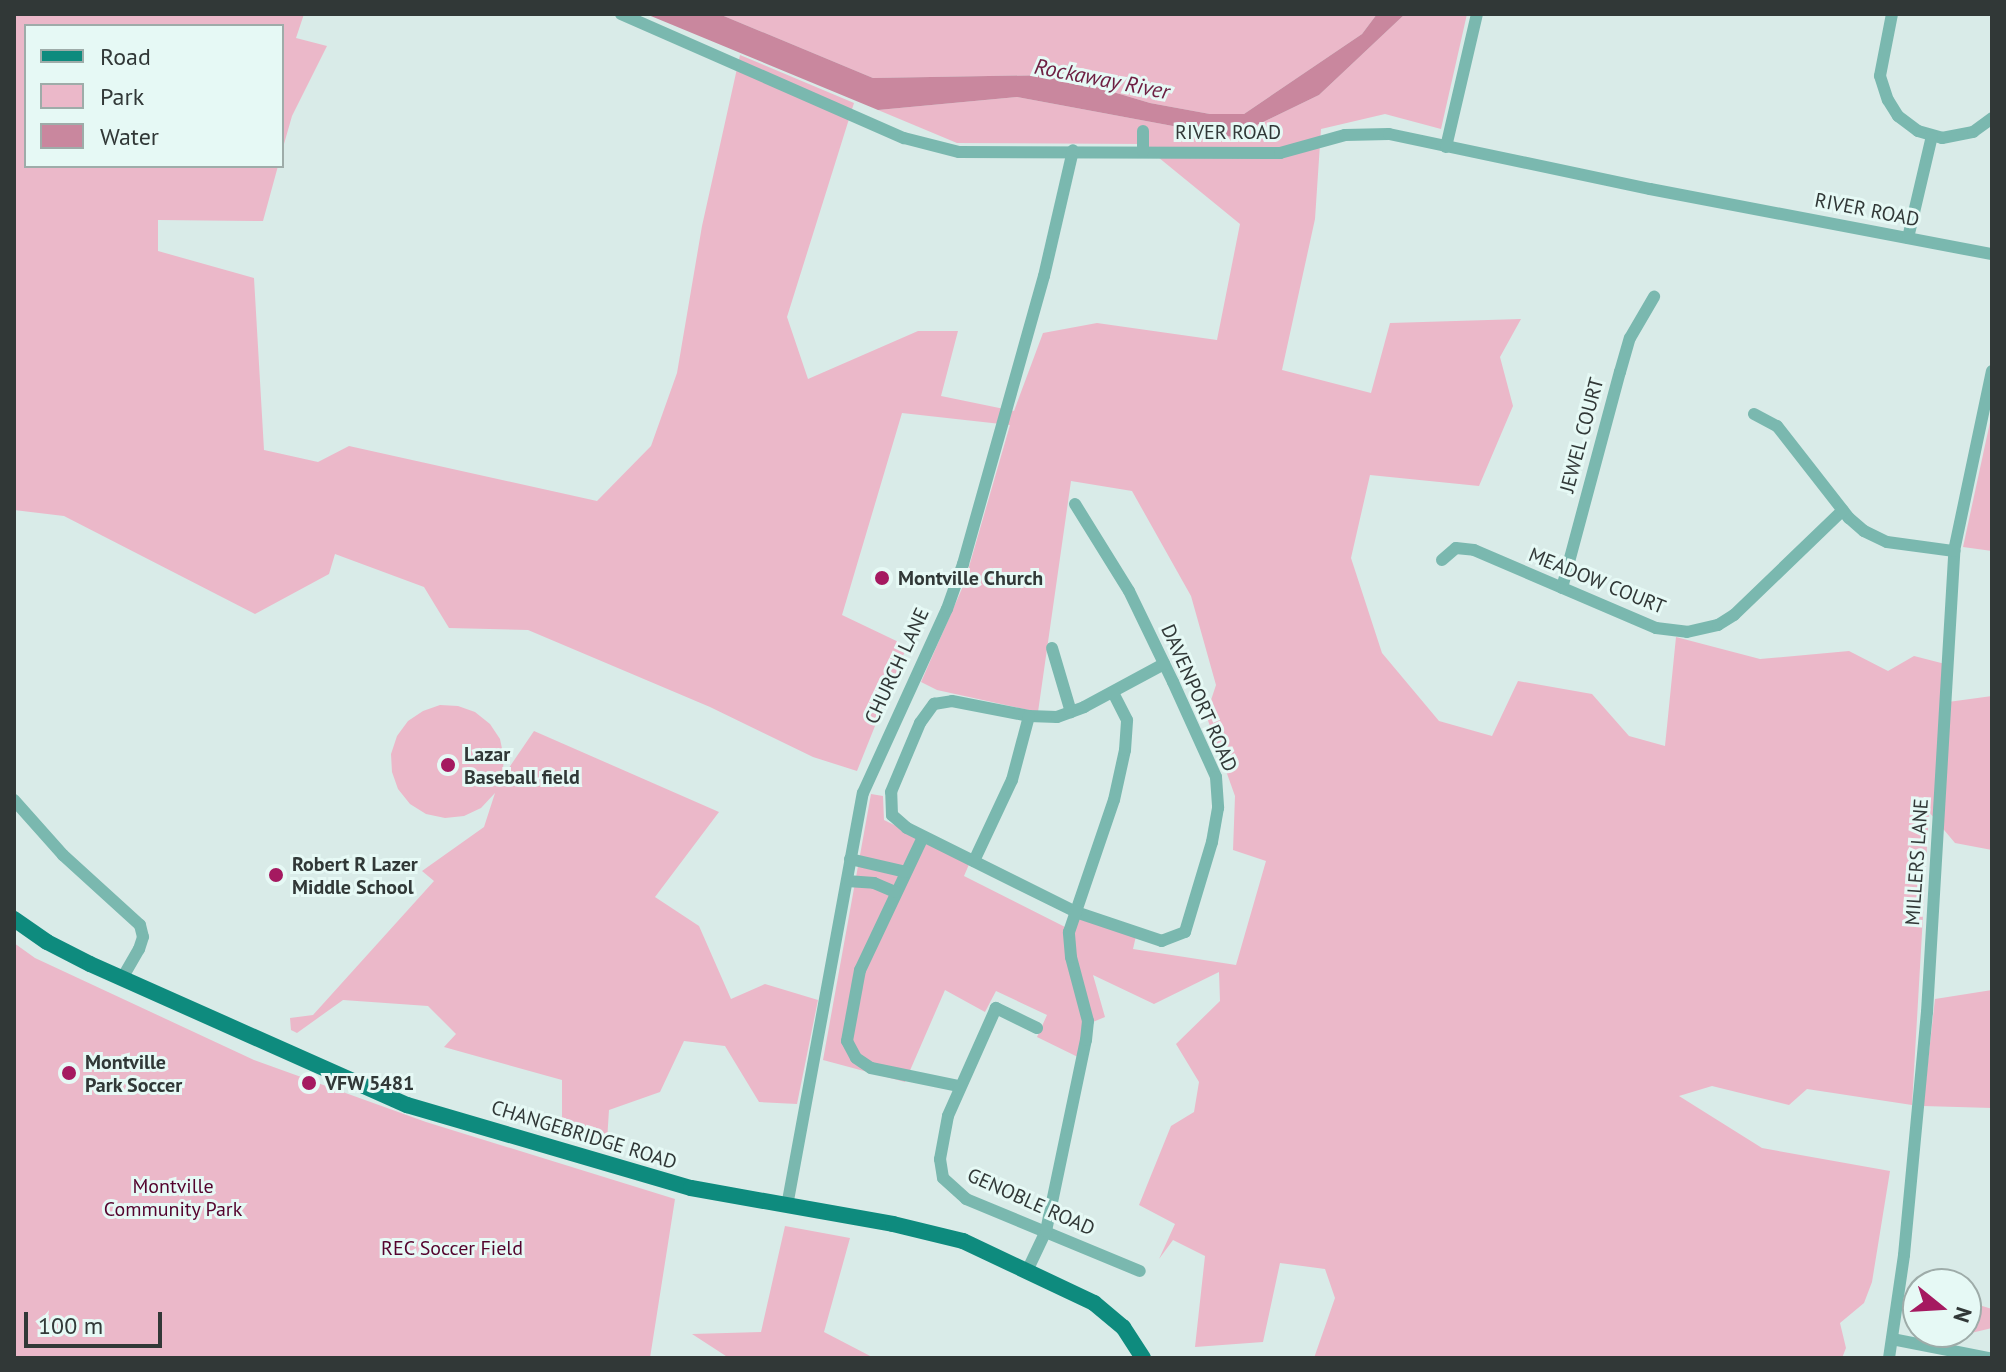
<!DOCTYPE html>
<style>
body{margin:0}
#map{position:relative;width:2006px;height:1372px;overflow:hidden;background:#d9ebe8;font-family:"PT Sans",sans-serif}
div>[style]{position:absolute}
.green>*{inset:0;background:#ebb8c9}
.water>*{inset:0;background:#c9879e}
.minor>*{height:12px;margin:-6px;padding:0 6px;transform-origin:6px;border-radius:6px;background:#7ab8af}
.major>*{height:16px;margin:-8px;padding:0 8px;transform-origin:8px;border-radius:8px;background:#0e8b7e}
.dots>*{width:22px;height:22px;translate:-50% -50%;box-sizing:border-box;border:4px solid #e6f9f5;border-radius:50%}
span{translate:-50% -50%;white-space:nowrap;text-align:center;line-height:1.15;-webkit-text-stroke:6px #e6f9f5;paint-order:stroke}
.street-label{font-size:20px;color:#313837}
.poi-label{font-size:20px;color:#313837;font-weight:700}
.left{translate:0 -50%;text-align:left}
.park-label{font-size:20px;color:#54032d}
.water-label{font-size:22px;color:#6e2043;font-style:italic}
.frame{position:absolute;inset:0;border:16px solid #313837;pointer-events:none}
.legend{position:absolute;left:24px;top:24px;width:260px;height:144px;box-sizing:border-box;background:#e6f9f5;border:2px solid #9eaca9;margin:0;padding:10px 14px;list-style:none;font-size:24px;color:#313837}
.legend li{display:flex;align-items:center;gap:16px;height:40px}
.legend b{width:40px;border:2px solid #9eaca9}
.north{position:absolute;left:1902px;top:1268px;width:80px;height:80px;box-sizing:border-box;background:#e6f9f5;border:2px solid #9eaca9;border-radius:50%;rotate:108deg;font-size:22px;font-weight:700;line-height:32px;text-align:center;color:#313837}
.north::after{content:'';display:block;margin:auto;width:28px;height:36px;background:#a51960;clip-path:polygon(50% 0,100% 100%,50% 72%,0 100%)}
.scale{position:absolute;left:24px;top:1312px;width:138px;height:36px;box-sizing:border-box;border:4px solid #313837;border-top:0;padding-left:10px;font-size:24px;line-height:28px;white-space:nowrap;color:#313837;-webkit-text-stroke:6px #e6f9f5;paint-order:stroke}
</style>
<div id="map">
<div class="green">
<i style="clip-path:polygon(14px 14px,304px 14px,296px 38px,327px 46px,292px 116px,282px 151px,282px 26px,26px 26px,26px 166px,278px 166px,263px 221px,158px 220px,158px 251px,254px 278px,264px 450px,318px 462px,349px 446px,597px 501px,651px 446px,677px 373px,702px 226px,740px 55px,854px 103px,787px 317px,808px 379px,918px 331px,958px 331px,941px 396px,1014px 411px,1043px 333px,1097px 323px,1217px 340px,1240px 224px,1142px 144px,957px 143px,878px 110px,1017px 97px,1232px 137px,1319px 95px,1405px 14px,1467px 14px,1441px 129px,1385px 114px,1321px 129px,1315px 219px,1282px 370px,1371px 393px,1390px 323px,1521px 319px,1500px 357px,1513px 406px,1479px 486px,1370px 475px,1351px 558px,1382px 653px,1439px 721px,1492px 736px,1518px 681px,1592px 694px,1629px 736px,1665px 746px,1676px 637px,1760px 659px,1849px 651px,1888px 671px,1914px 656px,1949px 665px,1948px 702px,1992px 696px,1992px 850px,1955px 843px,1929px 812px,1912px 1105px,1807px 1089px,1789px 1105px,1712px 1086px,1679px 1096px,1762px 1148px,1890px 1171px,1872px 1282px,1864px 1303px,1840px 1323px,1846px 1348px,1842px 1358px,1314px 1358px,1335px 1298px,1325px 1269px,1280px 1263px,1263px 1342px,1195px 1347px,1205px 1256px,1173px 1240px,1159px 1259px,1175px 1224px,1139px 1205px,1171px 1126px,1194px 1112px,1199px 1082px,1176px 1044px,1220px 1001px,1219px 972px,1154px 1004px,1093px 975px,1105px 1017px,1088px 1024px,1084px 1060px,1037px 1037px,1047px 1015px,996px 991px,985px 1012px,945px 990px,905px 1082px,823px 1060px,871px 794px,883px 796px,884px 820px,970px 862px,964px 876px,1073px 931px,1080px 913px,1136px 936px,1133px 949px,1236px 965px,1266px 861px,1233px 850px,1235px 796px,1206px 715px,1216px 685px,1191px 596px,1132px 491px,1071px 481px,1038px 712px,937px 690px,921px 682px,964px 584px,1010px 425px,902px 413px,842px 615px,907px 646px,857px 771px,813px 757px,710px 707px,528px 630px,449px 628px,424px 587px,335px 554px,329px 574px,255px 614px,64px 516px,14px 510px)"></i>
<i style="clip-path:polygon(719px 14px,1377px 14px,1362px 34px,1244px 114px,1210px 114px,1150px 103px,1056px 75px,873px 78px)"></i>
<i style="clip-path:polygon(1992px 413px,1992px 551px,1963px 547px)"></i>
<i style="clip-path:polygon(440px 705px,458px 706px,475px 712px,490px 724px,500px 739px,504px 758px,502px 778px,534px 731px,719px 812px,655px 897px,699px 926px,731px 999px,765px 984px,818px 1000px,797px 1104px,759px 1102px,725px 1046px,684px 1041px,660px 1092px,609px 1110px,607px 1141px,562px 1128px,562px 1080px,444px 1047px,456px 1034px,428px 1006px,343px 1000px,297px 1033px,291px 1030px,290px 1018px,313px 1015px,434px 881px,422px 871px,484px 827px,495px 793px,481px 808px,464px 816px,445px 818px,426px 814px,410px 804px,398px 789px,392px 772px,391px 754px,397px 736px,408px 721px,423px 711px)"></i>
<i style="clip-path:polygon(14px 943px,35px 958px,254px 1060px,426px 1122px,675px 1199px,650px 1358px,14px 1358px)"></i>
<i style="clip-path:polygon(1992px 990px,1992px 1108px,1923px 1106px,1935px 999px)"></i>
<i style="clip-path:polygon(785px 1226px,850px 1238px,824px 1332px,874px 1358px,729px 1358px,692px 1334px,761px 1332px)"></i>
<i style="clip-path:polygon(1966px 1301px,1992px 1309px,1992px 1328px,1942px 1340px,1933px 1332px,1966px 1332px)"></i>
</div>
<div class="water">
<i style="clip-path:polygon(646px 14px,719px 14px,873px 78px,1056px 75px,1150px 103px,1210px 114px,1244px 114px,1362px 34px,1377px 14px,1405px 14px,1319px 95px,1232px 137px,1017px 97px,878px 110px)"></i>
</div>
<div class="minor">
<i style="left:621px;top:14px;width:309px;rotate:23.7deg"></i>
<i style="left:904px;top:138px;width:57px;rotate:14.3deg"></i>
<i style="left:959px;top:152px;width:321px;rotate:0.2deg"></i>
<i style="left:1280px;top:153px;width:67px;rotate:-15.5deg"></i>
<i style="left:1345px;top:135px;width:44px;rotate:-1.3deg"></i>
<i style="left:1389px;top:134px;width:267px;rotate:11.9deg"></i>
<i style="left:1650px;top:189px;width:348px;rotate:10.8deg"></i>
<i style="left:1892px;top:14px;width:63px;rotate:101deg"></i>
<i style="left:1880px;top:76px;width:25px;rotate:72deg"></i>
<i style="left:1888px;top:100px;width:19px;rotate:58deg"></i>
<i style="left:1898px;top:116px;width:25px;rotate:37deg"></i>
<i style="left:1918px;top:131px;width:25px;rotate:16deg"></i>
<i style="left:1942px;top:138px;width:32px;rotate:-11deg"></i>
<i style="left:1973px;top:132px;width:24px;rotate:-36deg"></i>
<i style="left:1446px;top:147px;width:137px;rotate:-76.9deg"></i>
<i style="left:1143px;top:151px;width:20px;rotate:-90deg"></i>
<i style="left:1908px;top:238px;width:105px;rotate:-76.8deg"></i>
<i style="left:1754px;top:414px;width:26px;rotate:28deg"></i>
<i style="left:1777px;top:426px;width:117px;rotate:52deg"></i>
<i style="left:1849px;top:518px;width:20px;rotate:41deg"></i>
<i style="left:1864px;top:531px;width:25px;rotate:26deg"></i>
<i style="left:1887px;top:542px;width:68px;rotate:7.7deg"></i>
<i style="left:1075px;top:504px;width:102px;rotate:58.2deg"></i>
<i style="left:1129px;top:591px;width:101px;rotate:64.2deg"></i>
<i style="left:1173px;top:682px;width:104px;rotate:65.6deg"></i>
<i style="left:1216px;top:777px;width:31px;rotate:86deg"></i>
<i style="left:1218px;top:808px;width:35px;rotate:100deg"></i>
<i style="left:1212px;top:842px;width:94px;rotate:106.7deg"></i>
<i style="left:1185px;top:932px;width:25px;rotate:159deg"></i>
<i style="left:1162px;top:941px;width:91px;rotate:-161.4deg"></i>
<i style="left:1076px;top:912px;width:189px;rotate:-153.6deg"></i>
<i style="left:907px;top:828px;width:20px;rotate:-139deg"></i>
<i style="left:892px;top:815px;width:23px;rotate:-92deg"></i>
<i style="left:891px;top:792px;width:75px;rotate:-67.2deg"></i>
<i style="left:920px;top:723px;width:24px;rotate:-54deg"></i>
<i style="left:934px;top:704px;width:18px;rotate:-9deg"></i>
<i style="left:952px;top:701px;width:78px;rotate:11deg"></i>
<i style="left:1029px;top:716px;width:28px;rotate:2deg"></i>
<i style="left:1057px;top:717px;width:29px;rotate:-20deg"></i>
<i style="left:1084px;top:707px;width:91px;rotate:-28.3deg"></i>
<i style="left:1442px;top:560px;width:18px;rotate:-41deg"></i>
<i style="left:1456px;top:548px;width:18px;rotate:6deg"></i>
<i style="left:1474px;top:550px;width:198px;rotate:23.2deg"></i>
<i style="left:1656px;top:628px;width:31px;rotate:7deg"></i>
<i style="left:1687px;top:632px;width:32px;rotate:-13deg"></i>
<i style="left:1718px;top:625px;width:19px;rotate:-32deg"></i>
<i style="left:1734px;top:615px;width:151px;rotate:-43.9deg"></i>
<i style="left:1562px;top:588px;width:224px;rotate:-75deg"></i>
<i style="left:1620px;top:372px;width:35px;rotate:-74deg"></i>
<i style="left:1630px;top:338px;width:48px;rotate:-59.7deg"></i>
<i style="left:1052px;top:648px;width:67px;rotate:73.5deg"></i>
<i style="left:14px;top:800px;width:74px;rotate:48.3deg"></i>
<i style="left:63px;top:855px;width:104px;rotate:42.3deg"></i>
<i style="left:140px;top:925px;width:12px;rotate:76deg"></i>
<i style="left:143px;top:937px;width:13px;rotate:108deg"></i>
<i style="left:139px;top:949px;width:34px;rotate:120deg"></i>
<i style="left:923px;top:837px;width:147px;rotate:115.3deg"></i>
<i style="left:860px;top:970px;width:72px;rotate:100.4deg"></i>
<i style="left:847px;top:1041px;width:19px;rotate:62deg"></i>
<i style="left:856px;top:1058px;width:18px;rotate:34deg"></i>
<i style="left:871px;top:1068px;width:90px;rotate:11.6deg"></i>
<i style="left:850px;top:859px;width:57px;rotate:13.1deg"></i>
<i style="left:974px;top:861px;width:89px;rotate:-64.9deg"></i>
<i style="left:1012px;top:780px;width:66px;rotate:-75.1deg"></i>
<i style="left:847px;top:881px;width:27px;rotate:4deg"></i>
<i style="left:874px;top:883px;width:23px;rotate:23deg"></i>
<i style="left:1037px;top:1028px;width:46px;rotate:-154deg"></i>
<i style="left:996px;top:1008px;width:118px;rotate:114deg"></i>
<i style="left:948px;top:1116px;width:44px;rotate:100.5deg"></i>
<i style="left:940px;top:1159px;width:19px;rotate:81deg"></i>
<i style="left:943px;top:1178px;width:31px;rotate:42deg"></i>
<i style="left:966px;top:1199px;width:188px;rotate:22.5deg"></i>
<i style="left:787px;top:1206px;width:420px;rotate:-79.6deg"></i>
<i style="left:863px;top:793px;width:202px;rotate:-65.5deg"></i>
<i style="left:947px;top:609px;width:48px;rotate:-70.4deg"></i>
<i style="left:963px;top:564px;width:299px;rotate:-74.3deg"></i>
<i style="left:1044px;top:276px;width:129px;rotate:-77deg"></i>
<i style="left:1028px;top:1269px;width:42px;rotate:-64.7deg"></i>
<i style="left:1046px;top:1231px;width:195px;rotate:-78.2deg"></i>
<i style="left:1086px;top:1040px;width:19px;rotate:-84deg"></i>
<i style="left:1088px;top:1021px;width:66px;rotate:-104.9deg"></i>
<i style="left:1071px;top:957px;width:25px;rotate:-95deg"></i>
<i style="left:1069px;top:932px;width:139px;rotate:-71.2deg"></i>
<i style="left:1114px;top:800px;width:51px;rotate:-77.6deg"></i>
<i style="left:1125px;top:750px;width:30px;rotate:-86deg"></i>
<i style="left:1127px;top:720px;width:31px;rotate:-117deg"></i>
<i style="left:1892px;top:1339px;width:99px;rotate:11.1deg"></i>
<i style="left:1889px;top:1358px;width:104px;rotate:-81.7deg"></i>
<i style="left:1904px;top:1255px;width:244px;rotate:-84.6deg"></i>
<i style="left:1927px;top:1012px;width:462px;rotate:-86.6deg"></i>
<i style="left:1954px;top:551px;width:184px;rotate:-78.1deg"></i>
</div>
<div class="major">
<i style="left:14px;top:919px;width:40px;rotate:34.9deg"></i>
<i style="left:47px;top:942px;width:48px;rotate:27.1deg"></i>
<i style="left:90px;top:964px;width:347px;rotate:24deg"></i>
<i style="left:407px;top:1105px;width:296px;rotate:16.3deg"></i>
<i style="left:691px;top:1188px;width:205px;rotate:10.1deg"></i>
<i style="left:893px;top:1224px;width:72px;rotate:13.7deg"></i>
<i style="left:963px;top:1241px;width:145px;rotate:25.3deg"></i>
<i style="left:1094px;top:1303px;width:38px;rotate:40deg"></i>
<i style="left:1123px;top:1327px;width:37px;rotate:57deg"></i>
</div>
<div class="dots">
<i style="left:882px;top:578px;background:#a51960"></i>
<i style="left:448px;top:765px;background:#a51960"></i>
<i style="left:276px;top:875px;background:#a51960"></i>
<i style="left:69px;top:1073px;background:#a51960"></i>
<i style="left:309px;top:1083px;background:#a51960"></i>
</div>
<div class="street-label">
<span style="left:1228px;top:132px">RIVER ROAD</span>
<span style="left:1867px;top:210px;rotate:11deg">RIVER ROAD</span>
<span style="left:1582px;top:435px;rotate:-75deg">JEWEL COURT</span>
<span style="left:1597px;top:581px;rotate:22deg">MEADOW COURT</span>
<span style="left:897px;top:666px;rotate:-65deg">CHURCH LANE</span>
<span style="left:1199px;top:698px;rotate:66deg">DAVENPORT ROAD</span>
<span style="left:1917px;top:862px;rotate:-86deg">MILLERS LANE</span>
<span style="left:584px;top:1135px;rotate:17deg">CHANGEBRIDGE ROAD</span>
<span style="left:1031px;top:1202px;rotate:24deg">GENOBLE ROAD</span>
</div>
<div class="poi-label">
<span class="left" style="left:898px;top:578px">Montville Church</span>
<span class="left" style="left:464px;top:766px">Lazar<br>Baseball field</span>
<span class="left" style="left:292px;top:876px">Robert R Lazer<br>Middle School</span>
<span class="left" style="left:85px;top:1074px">Montville<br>Park Soccer</span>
<span class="left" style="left:325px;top:1083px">VFW 5481</span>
</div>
<div class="park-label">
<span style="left:173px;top:1198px">Montville<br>Community Park</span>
<span style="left:452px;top:1248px">REC Soccer Field</span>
</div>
<div class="water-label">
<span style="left:1102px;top:79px;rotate:11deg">Rockaway River</span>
</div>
<div class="frame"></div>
<ul class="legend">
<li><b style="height:10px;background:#0e8b7e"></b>Road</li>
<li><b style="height:22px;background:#ebb8c9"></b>Park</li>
<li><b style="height:22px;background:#c9879e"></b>Water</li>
</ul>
<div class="north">N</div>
<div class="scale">100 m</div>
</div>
